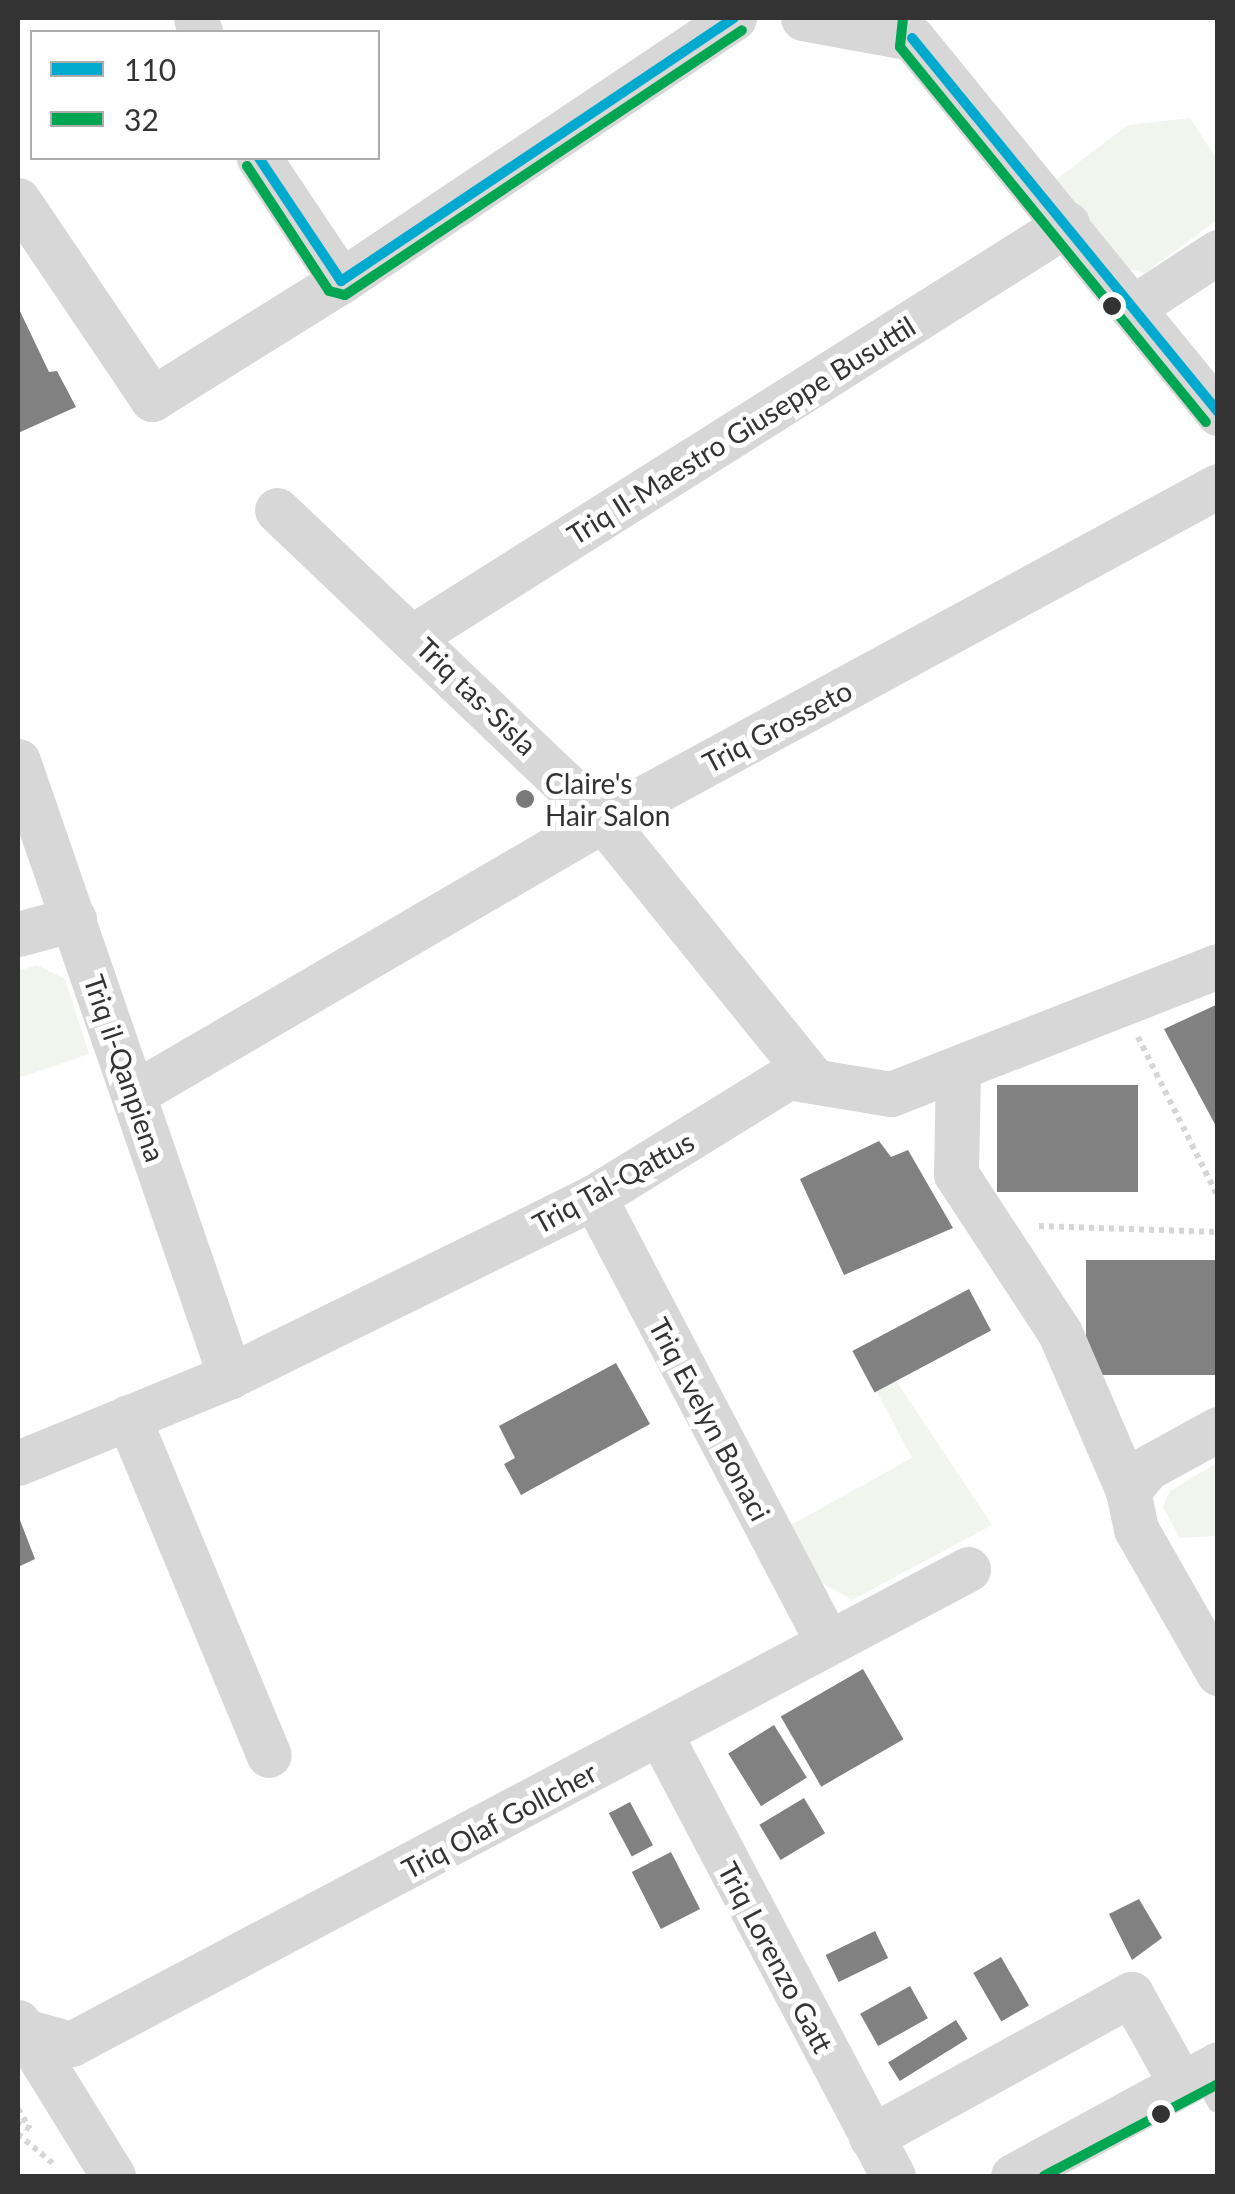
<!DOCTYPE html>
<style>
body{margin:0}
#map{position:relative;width:1235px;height:2194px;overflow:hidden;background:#fff;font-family:Lato,sans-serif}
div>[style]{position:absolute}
.green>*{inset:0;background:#f1f5ed}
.building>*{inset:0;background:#818181;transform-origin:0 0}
.path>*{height:6px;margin-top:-3px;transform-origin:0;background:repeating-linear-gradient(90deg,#d6d6d6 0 5px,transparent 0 10px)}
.lane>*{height:22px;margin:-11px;padding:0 11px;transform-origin:11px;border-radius:11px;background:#d7d7d7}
.street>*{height:45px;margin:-22.5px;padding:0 22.5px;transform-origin:22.5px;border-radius:22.5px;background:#d7d7d7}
.bus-1>*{height:10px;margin:-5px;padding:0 5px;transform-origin:5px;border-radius:5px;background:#00a9ce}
.bus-2>*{height:10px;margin:-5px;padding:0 5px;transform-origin:5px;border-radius:5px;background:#00a651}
.dots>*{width:28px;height:28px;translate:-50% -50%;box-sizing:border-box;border:5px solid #fff;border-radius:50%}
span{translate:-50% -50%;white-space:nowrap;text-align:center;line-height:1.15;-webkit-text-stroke:10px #fff;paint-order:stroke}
.street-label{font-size:28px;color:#333}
.poi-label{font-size:28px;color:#333}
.left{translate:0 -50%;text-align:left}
.frame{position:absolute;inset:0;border:20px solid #333;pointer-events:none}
.legend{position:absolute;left:30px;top:30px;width:350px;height:130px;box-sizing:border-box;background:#fff;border:2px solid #adadad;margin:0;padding:12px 18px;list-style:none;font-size:30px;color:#333}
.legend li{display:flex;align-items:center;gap:20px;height:50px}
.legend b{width:50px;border:2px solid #adadad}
</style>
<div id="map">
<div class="green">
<i style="clip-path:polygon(1190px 118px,1217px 160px,1217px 220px,1145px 273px,1121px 267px,1053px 182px,1128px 125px)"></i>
<i style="clip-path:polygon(37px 965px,65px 979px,89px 1054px,18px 1078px,18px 971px)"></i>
<i style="clip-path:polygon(896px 1381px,992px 1525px,852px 1600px,820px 1582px,791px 1525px,912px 1458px,876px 1390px)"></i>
<i style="clip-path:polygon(1217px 1463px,1215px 1536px,1180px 1538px,1163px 1507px,1170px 1491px)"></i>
</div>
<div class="building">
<i style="clip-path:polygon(18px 307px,49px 372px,57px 371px,76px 407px,18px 433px)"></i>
<i style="clip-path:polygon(1218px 1004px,1218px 1130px,1164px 1029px)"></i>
<i style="left:997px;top:1085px;width:141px;height:107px"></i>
<i style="clip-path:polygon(879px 1141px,891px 1157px,908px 1150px,953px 1228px,844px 1275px,800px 1179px)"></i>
<i style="left:1218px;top:1260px;width:115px;height:132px;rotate:90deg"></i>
<i style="left:969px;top:1289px;width:47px;height:132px;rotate:62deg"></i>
<i style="clip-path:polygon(616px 1363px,650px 1424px,521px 1495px,504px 1464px,515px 1458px,499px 1426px)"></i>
<i style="clip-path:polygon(18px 1515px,35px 1559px,18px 1567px)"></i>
<i style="left:863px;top:1669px;width:81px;height:95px;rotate:60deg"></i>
<i style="left:774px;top:1725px;width:62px;height:54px;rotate:58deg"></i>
<i style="left:804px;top:1798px;width:41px;height:52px;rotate:59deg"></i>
<i style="left:630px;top:1802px;width:49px;height:24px;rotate:62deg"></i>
<i style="left:671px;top:1852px;width:64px;height:44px;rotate:63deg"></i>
<i style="clip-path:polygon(1139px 1899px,1162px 1938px,1132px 1960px,1109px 1914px)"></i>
<i style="left:875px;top:1931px;width:30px;height:55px;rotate:64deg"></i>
<i style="left:1001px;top:1957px;width:56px;height:32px;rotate:60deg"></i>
<i style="left:910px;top:1986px;width:37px;height:57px;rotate:61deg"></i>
<i style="left:956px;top:2020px;width:22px;height:80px;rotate:58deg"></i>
</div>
<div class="path">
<i style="left:1138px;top:1037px;width:179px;rotate:63.4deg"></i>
<i style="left:1039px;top:1226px;width:179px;rotate:1.9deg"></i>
<i style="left:18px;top:2109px;width:23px;rotate:59deg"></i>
<i style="left:30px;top:2129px;width:13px;rotate:-153deg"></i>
<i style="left:18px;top:2134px;width:50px;rotate:40.1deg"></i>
</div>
<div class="lane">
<i style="left:1202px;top:2073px;width:33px;rotate:61deg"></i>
</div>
<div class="street">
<i style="left:196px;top:18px;width:15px;rotate:74deg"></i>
<i style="left:803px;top:18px;width:111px;rotate:10.4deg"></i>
<i style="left:912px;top:38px;width:484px;rotate:50.8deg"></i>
<i style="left:259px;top:158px;width:148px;rotate:56.3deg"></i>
<i style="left:18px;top:200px;width:240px;rotate:56deg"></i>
<i style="left:152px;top:399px;width:223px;rotate:-32deg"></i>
<i style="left:341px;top:281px;width:473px;rotate:-33.8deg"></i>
<i style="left:1132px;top:308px;width:103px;rotate:-33.1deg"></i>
<i style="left:277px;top:510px;width:450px;rotate:43.6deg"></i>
<i style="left:603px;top:820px;width:336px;rotate:51deg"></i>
<i style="left:415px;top:635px;width:771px;rotate:-32.23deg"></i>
<i style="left:18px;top:761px;width:651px;rotate:70.98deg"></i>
<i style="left:18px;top:934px;width:58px;rotate:-15deg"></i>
<i style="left:958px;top:1070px;width:104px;rotate:91.1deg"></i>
<i style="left:956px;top:1174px;width:190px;rotate:56.8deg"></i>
<i style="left:1060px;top:1333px;width:172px;rotate:66.7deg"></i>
<i style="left:1128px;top:1491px;width:39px;rotate:78deg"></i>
<i style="left:1136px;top:1529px;width:166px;rotate:60.3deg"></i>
<i style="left:133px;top:1094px;width:544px;rotate:-30.24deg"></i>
<i style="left:603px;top:820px;width:700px;rotate:-28.51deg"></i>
<i style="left:594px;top:1197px;width:501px;rotate:62.31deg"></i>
<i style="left:128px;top:1417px;width:366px;rotate:67.4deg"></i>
<i style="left:18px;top:1463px;width:229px;rotate:-22.3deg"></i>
<i style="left:230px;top:1376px;width:406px;rotate:-26.2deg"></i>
<i style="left:594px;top:1197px;width:228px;rotate:-31.7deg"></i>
<i style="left:788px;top:1077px;width:104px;rotate:9.4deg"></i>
<i style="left:891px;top:1094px;width:351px;rotate:-21.4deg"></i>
<i style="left:1128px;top:1491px;width:30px;rotate:-50deg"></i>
<i style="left:1147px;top:1468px;width:81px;rotate:-28.8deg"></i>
<i style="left:661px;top:1736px;width:497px;rotate:62.2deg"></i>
<i style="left:18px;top:2022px;width:181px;rotate:58.3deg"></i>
<i style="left:24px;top:2031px;width:49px;rotate:15.5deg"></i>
<i style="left:71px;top:2044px;width:1015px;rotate:-27.9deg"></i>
<i style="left:871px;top:2137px;width:297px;rotate:-28.8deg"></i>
<i style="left:1131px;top:1994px;width:103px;rotate:60.9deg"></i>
<i style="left:1013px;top:2176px;width:234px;rotate:-28.6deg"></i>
</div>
<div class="bus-1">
<i style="left:912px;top:38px;width:483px;rotate:50.7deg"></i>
<i style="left:259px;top:158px;width:148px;rotate:56.3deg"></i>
<i style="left:341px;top:281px;width:473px;rotate:-33.8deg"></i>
</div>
<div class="bus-2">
<i style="left:903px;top:18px;width:29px;rotate:96deg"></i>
<i style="left:900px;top:47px;width:484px;rotate:50.8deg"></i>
<i style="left:247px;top:166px;width:149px;rotate:56.7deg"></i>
<i style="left:329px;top:291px;width:16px;rotate:14deg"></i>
<i style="left:345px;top:295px;width:477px;rotate:-33.7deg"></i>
<i style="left:1044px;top:2176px;width:197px;rotate:-27.9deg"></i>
</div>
<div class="dots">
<i style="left:1112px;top:306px;background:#333"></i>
<i style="left:525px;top:799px;background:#7a7a7a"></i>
<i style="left:1161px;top:2114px;background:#333"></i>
</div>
<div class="street-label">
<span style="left:741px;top:430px;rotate:-32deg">Triq Il-Maestro Giuseppe Busuttil</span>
<span style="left:477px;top:696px;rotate:44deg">Triq tas-Sisla</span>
<span style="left:777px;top:726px;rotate:-28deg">Triq Grosseto</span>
<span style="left:125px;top:1068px;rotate:71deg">Triq il-Qanpiena</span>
<span style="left:613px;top:1182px;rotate:-29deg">Triq Tal-Qattus</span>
<span style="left:710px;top:1419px;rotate:62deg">Triq Evelyn Bonaci</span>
<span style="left:499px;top:1820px;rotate:-28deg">Triq Olaf Gollcher</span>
<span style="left:776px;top:1957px;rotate:62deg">Triq Lorenzo Gatt</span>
</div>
<div class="poi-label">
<span class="left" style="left:545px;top:799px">Claire's<br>Hair Salon</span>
</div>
<div class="frame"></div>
<ul class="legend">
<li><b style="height:12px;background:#00a9ce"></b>110</li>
<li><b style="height:12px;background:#00a651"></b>32</li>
</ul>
</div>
